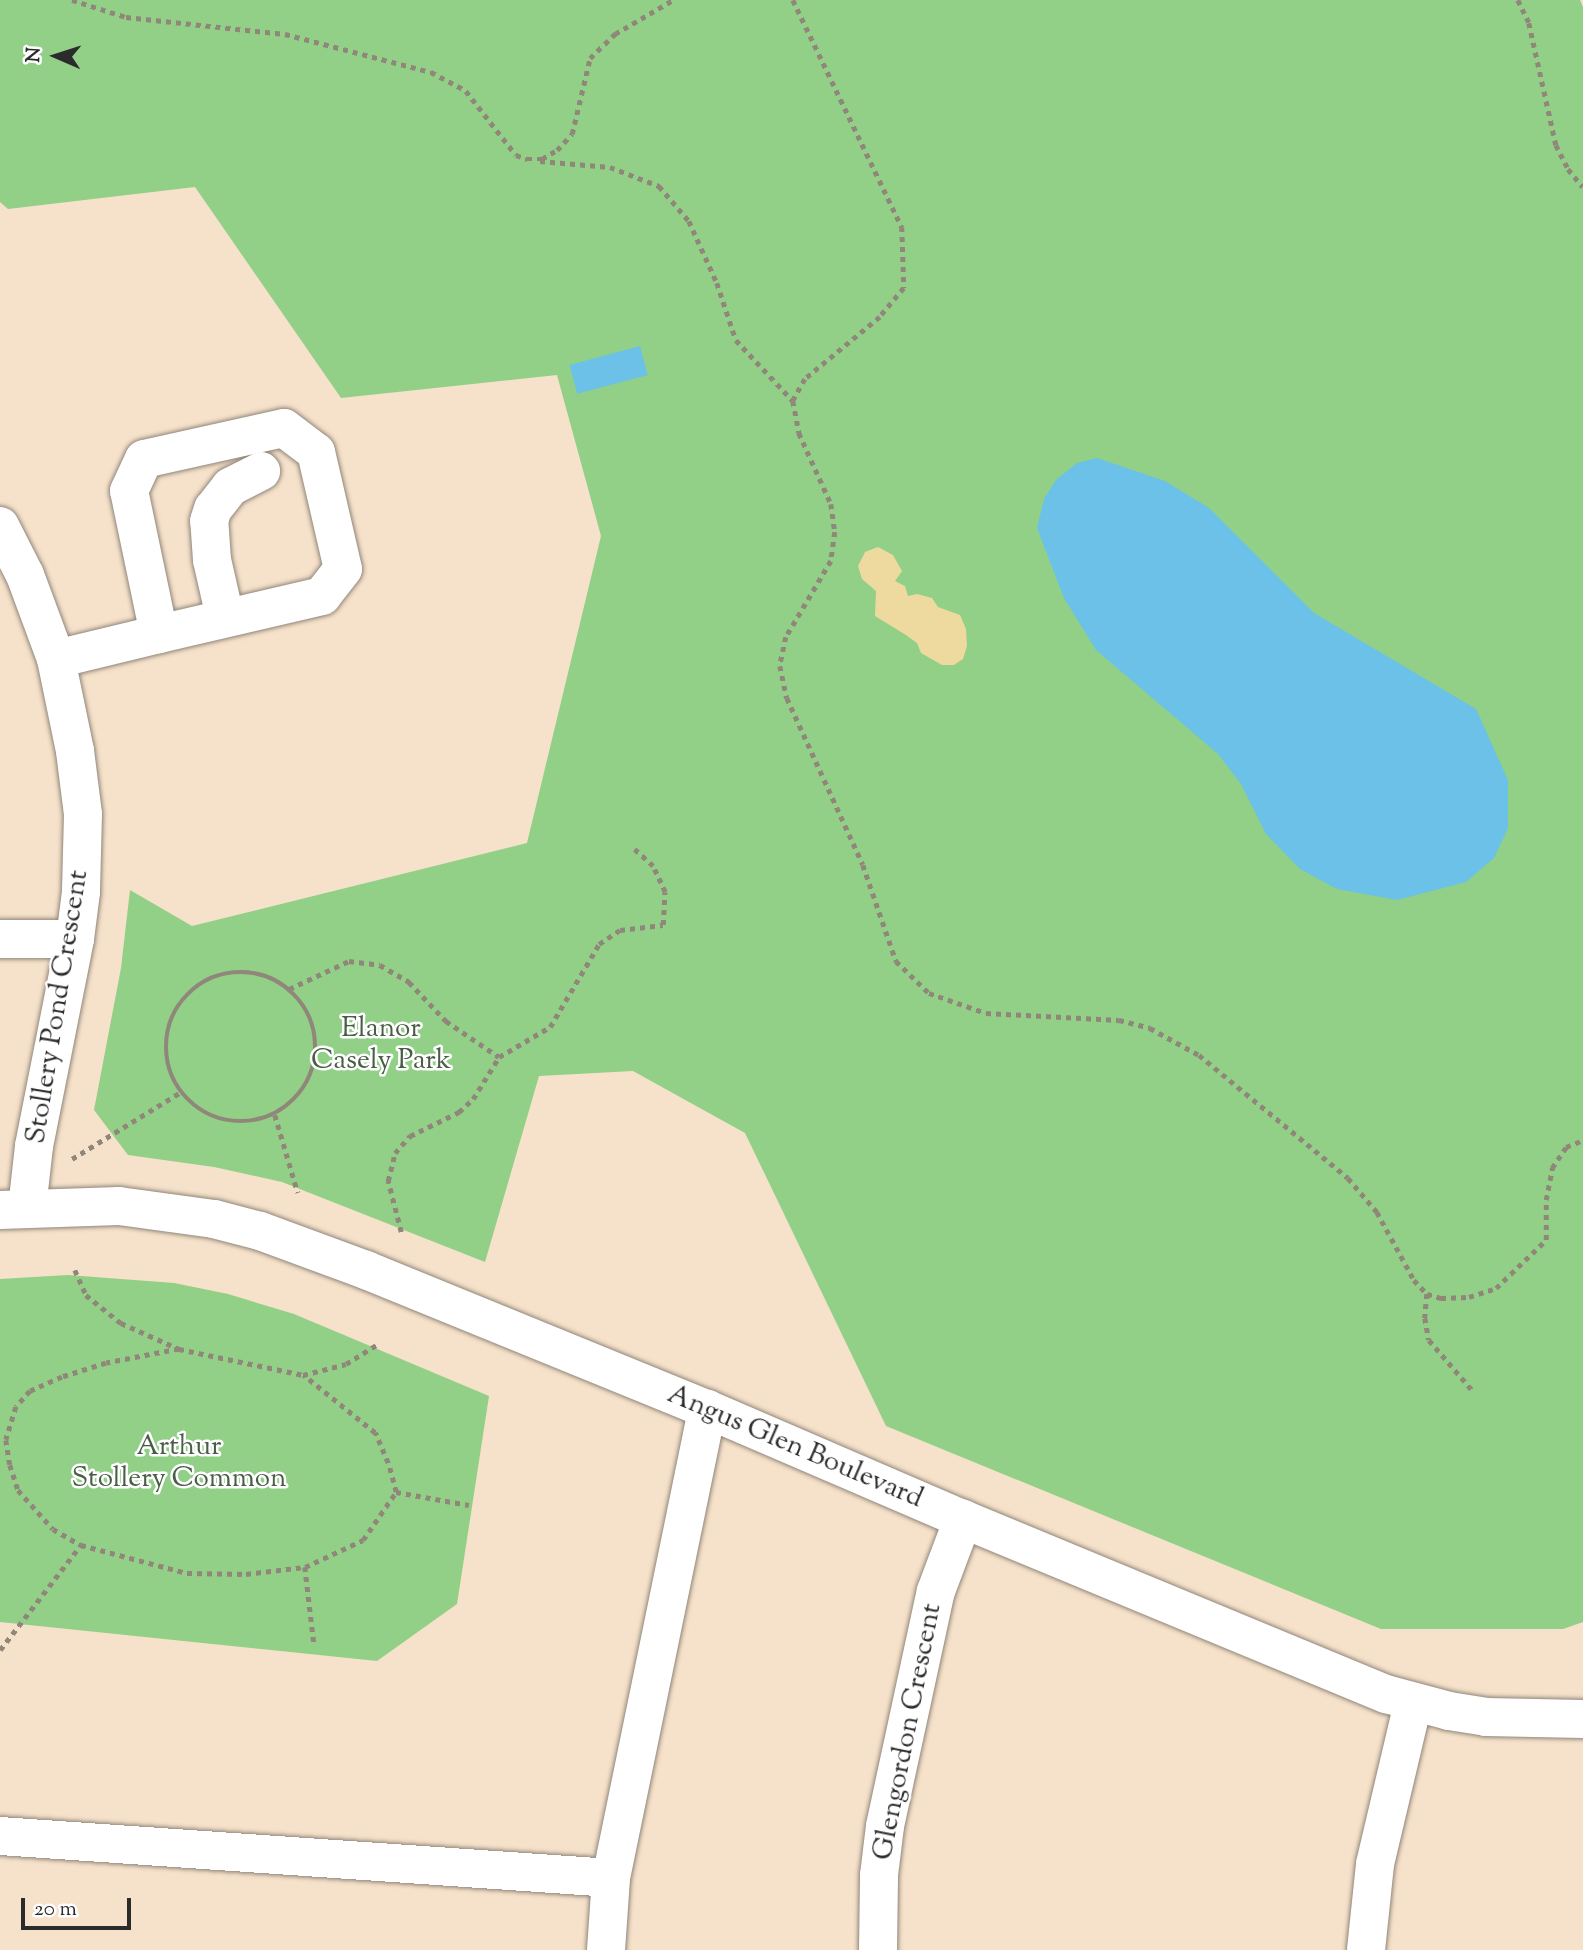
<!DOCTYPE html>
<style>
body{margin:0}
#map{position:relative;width:1583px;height:1950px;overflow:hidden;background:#f6e1ca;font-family:"Sorts Mill Goudy",serif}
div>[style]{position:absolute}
.green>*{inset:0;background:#91d086}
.sand>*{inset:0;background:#eeda9e}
.water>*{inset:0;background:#6bc1e8;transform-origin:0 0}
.path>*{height:4.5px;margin-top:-2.25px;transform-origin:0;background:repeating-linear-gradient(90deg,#90867a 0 5px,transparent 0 10px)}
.path>.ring{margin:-2.25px;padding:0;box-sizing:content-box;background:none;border:4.5px solid #90867a;border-radius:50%}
.roads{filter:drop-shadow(0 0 2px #90867a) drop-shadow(0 0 2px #90867a)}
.minor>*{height:38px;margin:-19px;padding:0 19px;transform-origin:19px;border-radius:19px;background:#fff}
span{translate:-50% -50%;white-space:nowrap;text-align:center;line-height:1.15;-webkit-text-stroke:5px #fff;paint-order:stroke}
.street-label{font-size:28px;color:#2b2b2b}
.park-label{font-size:28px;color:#4a5d46}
.north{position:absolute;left:21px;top:21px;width:70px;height:70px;-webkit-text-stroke:5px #fff;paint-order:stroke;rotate:273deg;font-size:19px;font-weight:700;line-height:28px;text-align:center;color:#2b2b2b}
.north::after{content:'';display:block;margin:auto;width:24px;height:32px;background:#2b2b2b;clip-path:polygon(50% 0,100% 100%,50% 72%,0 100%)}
.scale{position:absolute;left:21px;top:1898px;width:110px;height:32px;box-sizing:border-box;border:4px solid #2b2b2b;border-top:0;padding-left:9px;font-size:21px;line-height:24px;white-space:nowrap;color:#2b2b2b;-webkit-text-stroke:5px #fff;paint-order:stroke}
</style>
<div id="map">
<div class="green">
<i style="clip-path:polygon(0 0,1580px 0,1583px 7px,1583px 1622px,1563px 1629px,1381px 1629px,886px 1426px,745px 1133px,633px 1071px,539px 1076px,485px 1262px,282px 1182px,214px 1167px,128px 1155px,94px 1110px,121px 968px,130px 890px,192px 926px,527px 843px,601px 536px,557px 375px,341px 398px,195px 187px,8px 209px,0 202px)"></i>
<i style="clip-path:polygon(68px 1275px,174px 1283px,228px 1294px,294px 1314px,489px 1396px,457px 1604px,377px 1661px,0 1622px,0 1279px)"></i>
</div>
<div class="sand">
<i style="clip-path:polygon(878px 547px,893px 555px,902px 571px,895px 581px,905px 586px,908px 596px,917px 594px,932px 598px,938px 607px,960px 615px,966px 629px,967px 646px,963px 659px,954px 665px,942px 665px,921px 653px,917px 643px,906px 635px,875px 616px,876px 591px,862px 579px,858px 566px,865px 552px)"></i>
</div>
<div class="water">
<i style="left:640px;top:346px;width:30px;height:73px;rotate:75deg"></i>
<i style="clip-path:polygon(1097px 458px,1165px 481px,1209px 508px,1314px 613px,1476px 709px,1508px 780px,1508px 828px,1494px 858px,1466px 882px,1397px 900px,1337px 889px,1300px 869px,1266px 834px,1241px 784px,1218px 754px,1096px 650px,1064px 598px,1037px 528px,1044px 499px,1056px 480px,1077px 463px)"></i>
</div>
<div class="path">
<i style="left:72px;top:0;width:57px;rotate:17.5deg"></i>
<i style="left:126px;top:17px;width:160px;rotate:6.1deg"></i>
<i style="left:285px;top:34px;width:151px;rotate:14.6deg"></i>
<i style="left:431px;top:72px;width:40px;rotate:28deg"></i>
<i style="left:466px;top:91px;width:81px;rotate:52deg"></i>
<i style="left:516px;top:155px;width:12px;rotate:20deg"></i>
<i style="left:527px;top:159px;width:15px"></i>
<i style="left:542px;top:159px;width:17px;rotate:-31deg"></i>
<i style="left:557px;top:150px;width:22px;rotate:-47deg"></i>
<i style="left:572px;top:134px;width:78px;rotate:-76.7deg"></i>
<i style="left:590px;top:58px;width:35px;rotate:-44deg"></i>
<i style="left:615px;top:34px;width:67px;rotate:-30.4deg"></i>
<i style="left:793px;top:0;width:252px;rotate:64.4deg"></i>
<i style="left:902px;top:227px;width:61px;rotate:88.1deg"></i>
<i style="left:904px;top:288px;width:38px;rotate:130deg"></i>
<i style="left:880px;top:317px;width:97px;rotate:140.4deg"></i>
<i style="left:805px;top:379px;width:25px;rotate:119deg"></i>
<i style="left:793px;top:401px;width:33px;rotate:79deg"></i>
<i style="left:799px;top:433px;width:78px;rotate:65.7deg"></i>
<i style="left:831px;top:504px;width:28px;rotate:82deg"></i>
<i style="left:835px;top:532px;width:29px;rotate:98deg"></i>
<i style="left:831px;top:561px;width:88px;rotate:120.6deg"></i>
<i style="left:786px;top:637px;width:30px;rotate:102deg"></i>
<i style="left:780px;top:666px;width:33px;rotate:78deg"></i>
<i style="left:787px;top:698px;width:183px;rotate:65.5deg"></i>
<i style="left:863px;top:865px;width:102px;rotate:71deg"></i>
<i style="left:896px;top:961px;width:46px;rotate:44.1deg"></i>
<i style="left:929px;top:993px;width:60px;rotate:19.3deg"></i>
<i style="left:986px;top:1013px;width:133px;rotate:3deg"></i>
<i style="left:1119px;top:1020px;width:32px;rotate:14deg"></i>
<i style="left:1150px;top:1028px;width:56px;rotate:28.9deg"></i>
<i style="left:1199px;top:1055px;width:193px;rotate:39.5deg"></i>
<i style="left:1348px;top:1178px;width:45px;rotate:49.5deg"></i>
<i style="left:1377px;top:1212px;width:77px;rotate:61.4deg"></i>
<i style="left:1414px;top:1280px;width:19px;rotate:47deg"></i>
<i style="left:1427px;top:1294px;width:15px;rotate:16deg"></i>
<i style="left:1441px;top:1298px;width:28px;rotate:-2deg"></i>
<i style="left:1469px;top:1297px;width:28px;rotate:-18deg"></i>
<i style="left:1496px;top:1288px;width:69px;rotate:-43.8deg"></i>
<i style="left:1546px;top:1240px;width:40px;rotate:-90deg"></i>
<i style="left:1546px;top:1200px;width:33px;rotate:-79deg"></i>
<i style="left:1552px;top:1168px;width:25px;rotate:-56deg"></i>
<i style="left:1566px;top:1147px;width:18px;rotate:-22deg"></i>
<i style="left:1518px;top:0;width:25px;rotate:64deg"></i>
<i style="left:1529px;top:23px;width:125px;rotate:77.5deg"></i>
<i style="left:1556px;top:145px;width:27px;rotate:63deg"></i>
<i style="left:1568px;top:169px;width:23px;rotate:50deg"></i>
<i style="left:540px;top:161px;width:70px;rotate:4.9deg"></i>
<i style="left:610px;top:167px;width:53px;rotate:21.2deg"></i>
<i style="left:659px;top:186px;width:46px;rotate:49.4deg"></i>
<i style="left:689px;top:221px;width:68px;rotate:65.7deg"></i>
<i style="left:717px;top:283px;width:60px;rotate:71.6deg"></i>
<i style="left:736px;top:340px;width:83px;rotate:46.9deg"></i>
<i class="ring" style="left:166px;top:972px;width:145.5px;height:145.5px"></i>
<i style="left:289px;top:989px;width:66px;rotate:-25deg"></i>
<i style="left:349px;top:961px;width:31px;rotate:7deg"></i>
<i style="left:380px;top:965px;width:34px;rotate:30deg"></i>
<i style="left:409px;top:982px;width:54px;rotate:46.5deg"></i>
<i style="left:446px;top:1021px;width:64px;rotate:34.2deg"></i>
<i style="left:275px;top:1115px;width:81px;rotate:73.6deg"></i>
<i style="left:72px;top:1159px;width:128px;rotate:-31.6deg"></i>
<i style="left:401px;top:1232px;width:53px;rotate:-104.3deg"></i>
<i style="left:388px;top:1181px;width:29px;rotate:-76deg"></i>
<i style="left:395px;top:1153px;width:23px;rotate:-49deg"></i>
<i style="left:410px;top:1136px;width:55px;rotate:-26.1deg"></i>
<i style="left:459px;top:1112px;width:19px;rotate:-43deg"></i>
<i style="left:473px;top:1099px;width:49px;rotate:-58.2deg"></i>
<i style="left:499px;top:1057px;width:59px;rotate:-30.5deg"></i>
<i style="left:550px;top:1027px;width:96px;rotate:-59.4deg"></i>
<i style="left:599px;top:944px;width:25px;rotate:-34deg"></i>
<i style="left:620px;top:930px;width:43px;rotate:-6.6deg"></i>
<i style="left:663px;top:925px;width:33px;rotate:-87deg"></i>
<i style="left:665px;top:892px;width:29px;rotate:-115deg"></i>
<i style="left:653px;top:866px;width:25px;rotate:-138deg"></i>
<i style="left:75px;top:1270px;width:27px;rotate:66deg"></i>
<i style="left:86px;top:1295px;width:45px;rotate:38.7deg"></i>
<i style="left:121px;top:1323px;width:64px;rotate:24.1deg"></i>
<i style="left:179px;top:1349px;width:127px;rotate:11.8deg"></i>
<i style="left:303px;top:1375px;width:44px;rotate:-14.3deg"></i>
<i style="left:346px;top:1364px;width:36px;rotate:-32deg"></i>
<i style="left:1427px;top:1294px;width:24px;rotate:95deg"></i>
<i style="left:1425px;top:1318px;width:22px;rotate:80deg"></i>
<i style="left:1429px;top:1340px;width:67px;rotate:49.2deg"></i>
<i style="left:179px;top:1349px;width:74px;rotate:169.1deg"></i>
<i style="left:106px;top:1363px;width:46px;rotate:162.3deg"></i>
<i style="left:62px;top:1377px;width:35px;rotate:156deg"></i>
<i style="left:30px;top:1391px;width:21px;rotate:131deg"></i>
<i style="left:16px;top:1407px;width:34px;rotate:107deg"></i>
<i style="left:6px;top:1440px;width:25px;rotate:81deg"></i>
<i style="left:10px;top:1465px;width:26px;rotate:72deg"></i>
<i style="left:18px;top:1490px;width:52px;rotate:48.1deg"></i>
<i style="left:53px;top:1529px;width:32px;rotate:30deg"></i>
<i style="left:81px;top:1545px;width:110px;rotate:14.8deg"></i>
<i style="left:187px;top:1573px;width:59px;rotate:1deg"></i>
<i style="left:246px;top:1574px;width:59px;rotate:-6.8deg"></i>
<i style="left:305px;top:1567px;width:64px;rotate:-25deg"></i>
<i style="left:363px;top:1540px;width:58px;rotate:-55.5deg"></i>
<i style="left:396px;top:1492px;width:30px;rotate:-105deg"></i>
<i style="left:388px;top:1463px;width:33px;rotate:-113deg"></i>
<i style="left:375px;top:1433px;width:92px;rotate:-141.1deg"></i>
<i style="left:396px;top:1492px;width:74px;rotate:10.1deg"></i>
<i style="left:305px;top:1567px;width:78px;rotate:83.3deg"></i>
<i style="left:0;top:1650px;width:133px;rotate:-52.4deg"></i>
</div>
<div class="roads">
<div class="minor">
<i style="left:284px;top:428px;width:40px;rotate:37deg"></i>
<i style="left:316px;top:452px;width:120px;rotate:77deg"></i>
<i style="left:343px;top:569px;width:34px;rotate:128deg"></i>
<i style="left:322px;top:596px;width:167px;rotate:166.9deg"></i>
<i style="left:159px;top:634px;width:146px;rotate:-101.8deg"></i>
<i style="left:129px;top:491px;width:35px;rotate:-65deg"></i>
<i style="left:144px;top:459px;width:143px;rotate:-12.5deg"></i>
<i style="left:0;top:526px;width:55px;rotate:63deg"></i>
<i style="left:25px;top:575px;width:90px;rotate:69.7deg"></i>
<i style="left:56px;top:659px;width:94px;rotate:78.3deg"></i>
<i style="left:75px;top:751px;width:64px;rotate:82.8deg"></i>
<i style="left:83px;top:814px;width:78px;rotate:91.5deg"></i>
<i style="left:81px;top:892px;width:47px;rotate:97.3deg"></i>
<i style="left:75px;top:939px;width:211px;rotate:101.2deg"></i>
<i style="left:34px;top:1146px;width:62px;rotate:96.4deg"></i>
<i style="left:225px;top:617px;width:58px;rotate:-102.8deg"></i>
<i style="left:212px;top:560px;width:39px;rotate:-94deg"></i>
<i style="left:209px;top:521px;width:13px;rotate:-72deg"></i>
<i style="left:213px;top:509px;width:28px;rotate:-52deg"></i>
<i style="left:230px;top:487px;width:35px;rotate:-27deg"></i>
<i style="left:56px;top:659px;width:106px;rotate:-13.6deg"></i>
<i style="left:0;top:939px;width:75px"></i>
<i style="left:0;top:1210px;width:119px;rotate:-1.9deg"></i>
<i style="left:119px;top:1206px;width:96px;rotate:7.8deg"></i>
<i style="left:214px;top:1219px;width:48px;rotate:14.6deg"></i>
<i style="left:260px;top:1231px;width:113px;rotate:20.2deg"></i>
<i style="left:366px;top:1270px;width:368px;rotate:22.2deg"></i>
<i style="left:707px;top:1409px;width:279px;rotate:23.3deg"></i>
<i style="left:963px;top:1519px;width:458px;rotate:22.5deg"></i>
<i style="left:1386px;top:1694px;width:65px;rotate:15.1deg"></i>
<i style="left:1449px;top:1711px;width:37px;rotate:9deg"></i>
<i style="left:1486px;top:1717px;width:97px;rotate:1.2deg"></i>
<i style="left:0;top:1836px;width:612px;rotate:3.93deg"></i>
<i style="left:606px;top:1950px;width:72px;rotate:-86deg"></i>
<i style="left:611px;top:1878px;width:479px;rotate:-78.4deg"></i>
<i style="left:878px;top:1950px;width:75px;rotate:-89.2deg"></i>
<i style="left:879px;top:1875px;width:49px;rotate:-83deg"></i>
<i style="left:885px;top:1826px;width:240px;rotate:-77.8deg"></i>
<i style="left:936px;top:1591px;width:77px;rotate:-69.4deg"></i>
<i style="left:1366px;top:1950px;width:86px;rotate:-84deg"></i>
<i style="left:1375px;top:1864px;width:165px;rotate:-76.7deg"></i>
</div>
</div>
<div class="street-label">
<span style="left:58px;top:1007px;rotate:-81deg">Stollery Pond Crescent</span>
<span style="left:795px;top:1447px;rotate:23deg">Angus Glen Boulevard</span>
<span style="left:908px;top:1732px;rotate:-79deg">Glengordon Crescent</span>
</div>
<div class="park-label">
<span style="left:381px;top:1045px">Elanor<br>Casely Park</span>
<span style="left:179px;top:1463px">Arthur<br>Stollery Common</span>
</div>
<div class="north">N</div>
<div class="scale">20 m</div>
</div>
